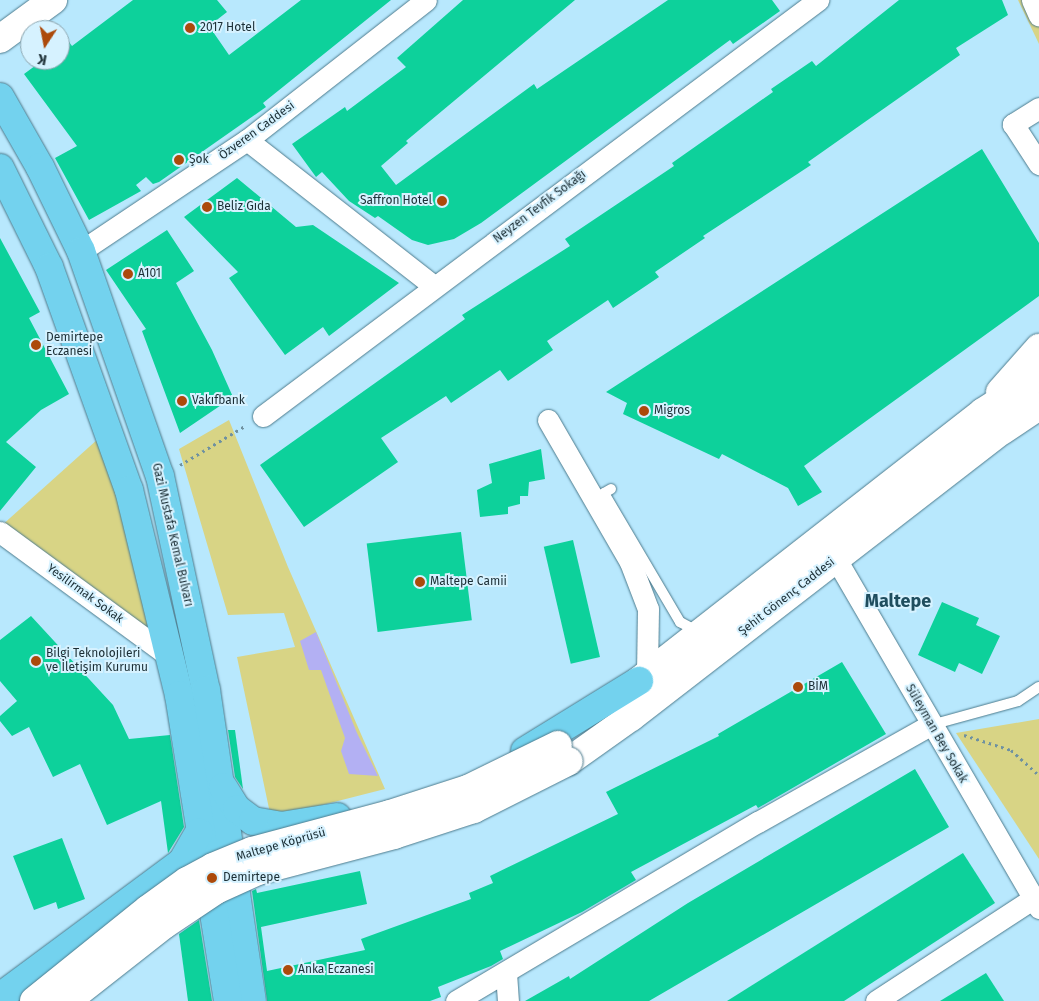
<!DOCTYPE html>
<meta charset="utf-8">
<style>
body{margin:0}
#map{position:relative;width:1039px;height:1001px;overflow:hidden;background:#b8e8fd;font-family:"Fira Sans",sans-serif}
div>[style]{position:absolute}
.green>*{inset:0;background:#d8d485}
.water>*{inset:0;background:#b3b0f3}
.building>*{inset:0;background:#0dd19b;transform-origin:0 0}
.path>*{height:3px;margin-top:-1.5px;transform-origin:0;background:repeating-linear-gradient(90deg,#6f91a0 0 2.5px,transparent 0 6.5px)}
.roads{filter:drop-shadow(0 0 1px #4d7b8d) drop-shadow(0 0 1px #4d7b8d)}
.lane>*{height:10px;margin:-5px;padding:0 5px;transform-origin:5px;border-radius:5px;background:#fff}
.street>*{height:21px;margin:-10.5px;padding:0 10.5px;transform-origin:10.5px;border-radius:10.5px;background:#fff}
.secondary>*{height:28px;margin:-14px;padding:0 14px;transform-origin:14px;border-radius:14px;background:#fff}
.primary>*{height:28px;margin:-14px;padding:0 14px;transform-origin:14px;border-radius:14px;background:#73d2ee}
.bridges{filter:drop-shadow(0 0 1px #4d7b8d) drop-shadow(0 0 1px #4d7b8d)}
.secondary-bridge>*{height:28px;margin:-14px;padding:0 14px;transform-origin:14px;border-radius:14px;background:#fff}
.dots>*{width:14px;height:14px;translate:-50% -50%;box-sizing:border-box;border:2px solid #d6f2ff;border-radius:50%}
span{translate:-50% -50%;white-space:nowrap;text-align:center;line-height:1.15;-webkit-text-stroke:4px #d6f2ff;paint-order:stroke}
.poi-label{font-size:12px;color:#1b2e35}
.left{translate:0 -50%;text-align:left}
.right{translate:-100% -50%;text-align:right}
.street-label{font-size:12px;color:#1b2e35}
.district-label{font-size:18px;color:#1f4d5e;font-weight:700}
.north{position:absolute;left:20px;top:20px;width:50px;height:50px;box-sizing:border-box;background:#d6f2ff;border:1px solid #8ba4ae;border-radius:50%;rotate:191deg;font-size:14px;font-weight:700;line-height:20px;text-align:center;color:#1b2e35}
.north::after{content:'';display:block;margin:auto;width:18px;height:22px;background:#ac4a0b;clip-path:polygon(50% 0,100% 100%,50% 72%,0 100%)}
</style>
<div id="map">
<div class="green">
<i style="clip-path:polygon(1018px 0,1039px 0,1039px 44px)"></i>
<i style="clip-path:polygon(229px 420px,288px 567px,385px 789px,271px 818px,237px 657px,295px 647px,284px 613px,228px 615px,179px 449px)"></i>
<i style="clip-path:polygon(108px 430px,169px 656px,0 527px)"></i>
<i style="clip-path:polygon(1039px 719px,1039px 859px,956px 733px)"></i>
</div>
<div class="water">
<i style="clip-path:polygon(316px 632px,357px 733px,378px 776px,349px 774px,341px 751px,345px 738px,321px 670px,309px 670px,300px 641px)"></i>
</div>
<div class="building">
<i style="clip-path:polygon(133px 0,217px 0,227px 12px,209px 26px,229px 55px,301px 0,391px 0,263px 103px,266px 107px,159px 182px,153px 184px,146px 177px,136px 185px,141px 191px,89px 220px,55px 158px,77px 146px,24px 74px,43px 60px,60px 60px,60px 30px,72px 46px)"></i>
<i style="clip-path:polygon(463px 0,575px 0,406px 141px,408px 143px,381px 166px,396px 185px,534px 84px,537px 89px,668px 0,772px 0,780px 11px,733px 44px,730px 40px,481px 223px,454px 239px,428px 245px,412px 240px,378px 216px,375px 218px,349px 201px,322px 172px,316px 177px,292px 144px,345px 107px,347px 111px,406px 67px,397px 58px)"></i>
<i style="clip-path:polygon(899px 0,1002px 0,1008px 15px,956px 48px,960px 55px,808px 162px,811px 165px,703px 236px,705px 238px,655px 272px,659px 277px,613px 308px,608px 300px,547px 341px,553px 350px,508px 381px,500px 370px,451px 403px,446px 396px,381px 438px,398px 462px,304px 527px,260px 465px,465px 319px,462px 315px,570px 246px,565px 239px,674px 166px,672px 163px,773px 92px,771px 89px,812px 61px,816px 66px)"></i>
<i style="clip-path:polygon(982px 149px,1039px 243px,1039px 296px,804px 466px,822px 492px,798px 506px,788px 488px,722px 454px,719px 459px,623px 414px,627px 403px,606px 392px)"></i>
<i style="clip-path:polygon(237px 178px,296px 227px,313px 225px,399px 283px,329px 336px,323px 327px,285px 355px,229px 278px,238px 272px,184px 217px)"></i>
<i style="clip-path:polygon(167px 230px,194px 271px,176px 283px,212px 350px,233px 397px,180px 433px,142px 331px,146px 329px,106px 270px)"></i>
<i style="clip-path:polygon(0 238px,40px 312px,29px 318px,69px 394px,41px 410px,6px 442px,36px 467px,0 511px)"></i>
<i style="clip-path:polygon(541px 449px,545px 479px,529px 482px,528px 496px,520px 496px,520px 504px,508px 507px,508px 514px,480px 517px,477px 490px,492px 483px,489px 464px)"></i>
<i style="left:461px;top:532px;width:89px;height:95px;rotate:83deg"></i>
<i style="left:573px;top:540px;width:120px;height:30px;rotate:77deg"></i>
<i style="clip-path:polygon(942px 602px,979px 618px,976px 625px,1000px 636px,982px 674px,959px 663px,955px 672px,918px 655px)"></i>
<i style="clip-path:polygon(31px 616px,113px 705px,129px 739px,170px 735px,184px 827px,168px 853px,161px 801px,107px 825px,80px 764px,53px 777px,29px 727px,12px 736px,0 721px,0 716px,17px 701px,0 681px,0 640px)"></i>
<i style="clip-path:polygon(842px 662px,886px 734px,758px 808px,756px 805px,631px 872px,636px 880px,582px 912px,500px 951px,503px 959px,491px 966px,438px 987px,441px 997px,430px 1001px,267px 1001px,252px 891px,256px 889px,257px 893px,360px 871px,367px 904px,261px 927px,267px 971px,365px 950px,361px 939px,471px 899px,469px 893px,493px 883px,490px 876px,618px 814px,606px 792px,719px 736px,718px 734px)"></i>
<i style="clip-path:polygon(228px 730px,235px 730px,243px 789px,235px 777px)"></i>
<i style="clip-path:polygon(915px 769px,949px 827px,649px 1001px,525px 1001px,569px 976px,570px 979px,688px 903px)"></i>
<i style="clip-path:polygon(62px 838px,85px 899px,58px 909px,56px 902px,34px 910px,13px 856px)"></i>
<i style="clip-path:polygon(963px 853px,995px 903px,844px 1001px,727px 1001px)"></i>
<i style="clip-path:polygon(199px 920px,212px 1001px,188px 1001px,179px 934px)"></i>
<i style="clip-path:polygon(986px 973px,1004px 1001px,940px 1001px)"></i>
</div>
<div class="path">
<i style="left:180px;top:465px;width:76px;rotate:-31deg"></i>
<i style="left:964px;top:735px;width:49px;rotate:17.7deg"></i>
<i style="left:1011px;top:750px;width:38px;rotate:42deg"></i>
</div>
<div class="roads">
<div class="lane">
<i style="left:611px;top:489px;width:8px;rotate:150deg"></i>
<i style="left:604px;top:493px;width:150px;rotate:59.5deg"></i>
<i style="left:680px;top:622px;width:21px;rotate:28deg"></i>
<i style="left:931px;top:725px;width:90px;rotate:-15.4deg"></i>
<i style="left:1018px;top:701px;width:25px;rotate:-34deg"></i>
</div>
<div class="street">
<i style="left:1032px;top:0;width:17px;rotate:66deg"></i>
<i style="left:1039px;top:108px;width:31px;rotate:148deg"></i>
<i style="left:1013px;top:124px;width:48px;rotate:57deg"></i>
<i style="left:247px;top:140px;width:237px;rotate:38deg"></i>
<i style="left:81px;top:251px;width:200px;rotate:-33.8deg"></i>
<i style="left:247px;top:140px;width:227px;rotate:-38deg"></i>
<i style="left:263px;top:416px;width:694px;rotate:-36.85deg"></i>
<i style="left:548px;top:420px;width:164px;rotate:60deg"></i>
<i style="left:630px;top:562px;width:50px;rotate:69deg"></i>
<i style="left:648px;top:609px;width:66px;rotate:90.9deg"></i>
<i style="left:0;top:532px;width:210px;rotate:36.3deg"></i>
<i style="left:836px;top:559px;width:404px;rotate:59.8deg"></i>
<i style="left:506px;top:973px;width:28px;rotate:86deg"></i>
<i style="left:456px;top:1001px;width:351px;rotate:-30.7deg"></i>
<i style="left:758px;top:822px;width:197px;rotate:-29.4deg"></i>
<i style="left:876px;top:1001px;width:189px;rotate:-33.1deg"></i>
</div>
<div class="secondary">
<i style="left:0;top:39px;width:66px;rotate:-36.3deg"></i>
<i style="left:1000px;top:392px;width:59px;rotate:-48.4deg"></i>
<i style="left:621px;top:695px;width:459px;rotate:-38deg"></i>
<i style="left:983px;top:412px;width:67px;rotate:-32.7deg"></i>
<i style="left:569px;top:761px;width:76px;rotate:-35.4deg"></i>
<i style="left:631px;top:717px;width:470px;rotate:-37.7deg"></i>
<i style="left:1003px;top:430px;width:43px;rotate:-33.7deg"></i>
</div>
<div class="primary">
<i style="left:0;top:97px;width:81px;rotate:60.3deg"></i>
<i style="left:40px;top:167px;width:93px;rotate:64deg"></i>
<i style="left:81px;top:251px;width:238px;rotate:70.7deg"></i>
<i style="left:160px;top:476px;width:219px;rotate:77.9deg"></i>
<i style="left:206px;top:690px;width:314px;rotate:81.6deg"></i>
<i style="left:0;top:168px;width:110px;rotate:63.7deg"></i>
<i style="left:49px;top:267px;width:237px;rotate:70.3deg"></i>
<i style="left:129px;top:490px;width:211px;rotate:76.3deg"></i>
<i style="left:179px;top:695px;width:310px;rotate:80.9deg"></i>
<i style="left:525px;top:751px;width:134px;rotate:-31.6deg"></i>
<i style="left:223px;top:787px;width:26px;rotate:58deg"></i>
<i style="left:237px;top:809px;width:20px;rotate:37deg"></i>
<i style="left:253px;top:821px;width:28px;rotate:10deg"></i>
<i style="left:281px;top:826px;width:57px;rotate:-9.1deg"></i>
<i style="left:0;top:997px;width:227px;rotate:-36.6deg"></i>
<i style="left:182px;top:862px;width:34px;rotate:-60deg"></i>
</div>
</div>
<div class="bridges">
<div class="secondary-bridge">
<i style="left:34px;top:1001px;width:146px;rotate:-38.9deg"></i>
<i style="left:148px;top:909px;width:48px;rotate:-35.7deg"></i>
<i style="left:187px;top:881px;width:30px;rotate:-28deg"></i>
<i style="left:213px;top:867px;width:42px;rotate:-22.3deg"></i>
<i style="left:252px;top:851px;width:143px;rotate:-15deg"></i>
<i style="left:390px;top:814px;width:82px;rotate:-17.8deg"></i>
<i style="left:468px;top:789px;width:100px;rotate:-26.1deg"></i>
<i style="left:67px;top:1001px;width:123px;rotate:-38.1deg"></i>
<i style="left:164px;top:925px;width:63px;rotate:-33.9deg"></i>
<i style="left:216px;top:890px;width:46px;rotate:-24.3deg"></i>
<i style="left:258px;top:871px;width:141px;rotate:-14.8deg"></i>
<i style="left:394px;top:835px;width:84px;rotate:-18deg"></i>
<i style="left:474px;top:809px;width:106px;rotate:-26.8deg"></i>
</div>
</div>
<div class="dots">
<i style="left:190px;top:28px;background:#ac4a0b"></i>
<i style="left:179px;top:160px;background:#ac4a0b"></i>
<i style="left:442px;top:201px;background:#ac4a0b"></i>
<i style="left:207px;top:207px;background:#ac4a0b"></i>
<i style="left:128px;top:274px;background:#ac4a0b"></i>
<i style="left:36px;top:345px;background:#ac4a0b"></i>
<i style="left:182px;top:401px;background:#ac4a0b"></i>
<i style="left:644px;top:411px;background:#ac4a0b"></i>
<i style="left:420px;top:582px;background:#ac4a0b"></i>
<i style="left:36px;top:661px;background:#ac4a0b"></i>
<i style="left:798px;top:687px;background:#ac4a0b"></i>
<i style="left:212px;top:878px;background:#ac4a0b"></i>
<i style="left:288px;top:970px;background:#ac4a0b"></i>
</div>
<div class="poi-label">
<span class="left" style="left:200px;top:28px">2017 Hotel</span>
<span class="left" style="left:189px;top:160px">Şok</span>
<span class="right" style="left:432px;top:201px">Saffron Hotel</span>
<span class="left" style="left:217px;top:207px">Beliz Gıda</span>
<span class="left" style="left:138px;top:274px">A101</span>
<span class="left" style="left:46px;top:345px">Demirtepe<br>Eczanesi</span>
<span class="left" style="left:192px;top:401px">Vakıfbank</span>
<span class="left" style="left:654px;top:411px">Migros</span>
<span class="left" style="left:430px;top:582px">Maltepe Camii</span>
<span class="left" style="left:46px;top:661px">Bilgi Teknolojileri<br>ve İletişim Kurumu</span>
<span class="left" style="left:808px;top:687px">BİM</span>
<span class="left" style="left:223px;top:878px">Demirtepe</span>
<span class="left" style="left:298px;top:970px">Anka Eczanesi</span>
</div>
<div class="street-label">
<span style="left:257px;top:131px;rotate:-36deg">Özveren Caddesi</span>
<span style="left:540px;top:207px;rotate:-37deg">Neyzen Tevfik Sokağı</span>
<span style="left:172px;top:535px;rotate:77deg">Gazi Mustafa Kemal Bulvarı</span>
<span style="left:85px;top:594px;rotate:36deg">Yesilirmak Sokak</span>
<span style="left:787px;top:597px;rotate:-38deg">Şehit Gönenç Caddesi</span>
<span style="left:936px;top:734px;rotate:60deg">Süleyman Bey Sokak</span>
<span style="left:281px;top:845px;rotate:-16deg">Maltepe Köprüsü</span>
</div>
<div class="district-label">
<span style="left:898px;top:601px">Maltepe</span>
</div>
<div class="north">K</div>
</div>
